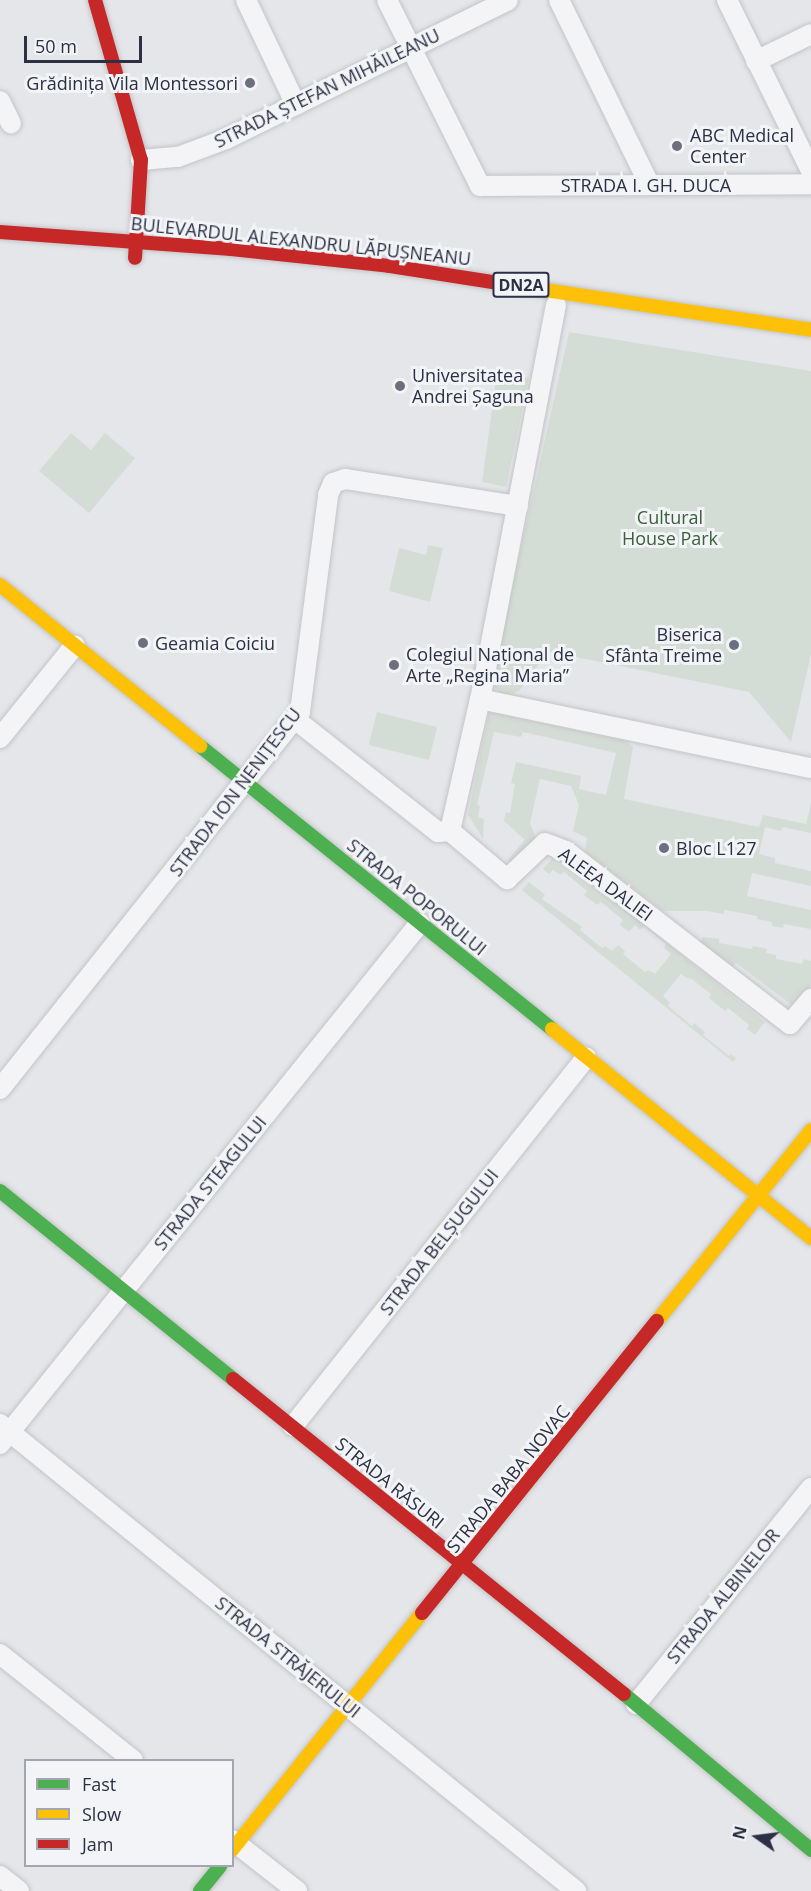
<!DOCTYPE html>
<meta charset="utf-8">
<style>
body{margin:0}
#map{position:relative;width:811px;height:1891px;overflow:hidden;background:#e5e6e9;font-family:"Open Sans",sans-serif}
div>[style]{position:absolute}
.green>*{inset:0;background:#d4ddd5;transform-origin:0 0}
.roads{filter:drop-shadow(0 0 2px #c3c4c7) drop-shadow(0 0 2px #c3c4c7)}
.street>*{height:20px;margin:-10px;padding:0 10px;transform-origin:10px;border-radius:10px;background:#f4f4f6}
.fast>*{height:14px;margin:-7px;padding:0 7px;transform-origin:7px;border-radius:7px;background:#4caf50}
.slow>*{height:14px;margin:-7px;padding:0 7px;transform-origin:7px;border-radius:7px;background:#ffc107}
.jam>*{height:14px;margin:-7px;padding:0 7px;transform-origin:7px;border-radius:7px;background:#c62828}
.dots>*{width:16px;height:16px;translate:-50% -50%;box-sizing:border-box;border:3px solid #f3f4f8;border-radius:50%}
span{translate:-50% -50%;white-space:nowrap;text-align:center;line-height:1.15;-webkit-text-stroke:6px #f3f4f8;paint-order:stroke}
.shield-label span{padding:2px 4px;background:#f3f4f8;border:2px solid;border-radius:4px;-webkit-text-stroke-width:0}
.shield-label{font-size:16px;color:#2b3044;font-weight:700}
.poi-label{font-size:18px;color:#2b3044}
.right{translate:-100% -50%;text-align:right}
.left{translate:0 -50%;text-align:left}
.street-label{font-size:18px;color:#2b3044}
.park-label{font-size:18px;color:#396038}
.legend{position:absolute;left:24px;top:1759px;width:210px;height:108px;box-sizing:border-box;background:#f3f4f8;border:2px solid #a3a6b0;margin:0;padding:8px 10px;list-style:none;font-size:18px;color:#2b3044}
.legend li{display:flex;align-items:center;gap:12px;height:30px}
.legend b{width:30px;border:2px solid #a3a6b0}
.north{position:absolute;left:727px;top:1807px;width:60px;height:60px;-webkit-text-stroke:4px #f3f4f8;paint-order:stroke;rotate:284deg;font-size:16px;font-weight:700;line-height:24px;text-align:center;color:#2b3044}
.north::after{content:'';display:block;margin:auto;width:21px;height:27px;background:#2b3044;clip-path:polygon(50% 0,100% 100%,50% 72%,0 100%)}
.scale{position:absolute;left:24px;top:36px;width:118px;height:27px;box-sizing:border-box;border:3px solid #2b3044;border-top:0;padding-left:8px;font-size:18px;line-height:21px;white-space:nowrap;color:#2b3044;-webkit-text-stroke:4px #f3f4f8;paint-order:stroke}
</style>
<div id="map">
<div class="green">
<i style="clip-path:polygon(569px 332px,811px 371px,811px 654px,791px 742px,749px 692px,546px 651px,545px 656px,520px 690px,512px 694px,502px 694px,495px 688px,492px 678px)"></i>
<i style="clip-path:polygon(497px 373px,529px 378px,506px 487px,482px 482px)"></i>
<i style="clip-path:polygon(71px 433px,91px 450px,105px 433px,135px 458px,89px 513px,39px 471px)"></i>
<i style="clip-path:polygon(428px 545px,443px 548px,430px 602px,389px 591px,399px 548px,426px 555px)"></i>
<i style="left:377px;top:712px;width:62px;height:34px;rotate:14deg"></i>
<i style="clip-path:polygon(489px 712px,627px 741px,633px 747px,624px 799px,759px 827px,763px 815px,806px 824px,811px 803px,811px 833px,782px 827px,781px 831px,765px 827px,759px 854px,775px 858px,775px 863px,811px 871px,811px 886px,752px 873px,747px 896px,811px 910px,811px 932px,810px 929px,784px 924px,783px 928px,772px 926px,772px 922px,757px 919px,757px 916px,725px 910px,723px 914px,707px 911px,663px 911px,585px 852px,587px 838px,573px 831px,579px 805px,571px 786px,540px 779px,530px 823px,537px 841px,511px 864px,508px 860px,525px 840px,504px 821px,506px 812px,510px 813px,515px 784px,511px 783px,516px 762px,581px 776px,579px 789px,606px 795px,616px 753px,523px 732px,521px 737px,494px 732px,477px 805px,480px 806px,478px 817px,484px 819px,483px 839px,468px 815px)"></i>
<i style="clip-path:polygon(556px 854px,765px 1022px,755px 1035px,747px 1029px,749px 1025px,728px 1008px,725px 1011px,709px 998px,711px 994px,690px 978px,688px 979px,681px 974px,663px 996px,670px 1003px,668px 1006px,692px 1026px,694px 1023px,705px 1032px,703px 1035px,729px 1056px,731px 1054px,736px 1058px,733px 1062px,522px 890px,529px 882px,545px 895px,542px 899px,582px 927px,580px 930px,602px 948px,605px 946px,612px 951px,618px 945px,625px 951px,623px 954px,645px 972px,648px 970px,655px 974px,671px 954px,664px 948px,666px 944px,644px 926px,640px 930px,635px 925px,629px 932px,620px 925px,623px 920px,601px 902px,597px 905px,584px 895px,587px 891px,564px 872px,560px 875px,553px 870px,549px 874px,543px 869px)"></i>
<i style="clip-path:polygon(703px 937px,719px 939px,719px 943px,752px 949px,753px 946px,767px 949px,766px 953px,776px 955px,776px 959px,802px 964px,804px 959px,811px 961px,811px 985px,793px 1006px,736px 963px,731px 968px,697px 945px)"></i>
</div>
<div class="roads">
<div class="street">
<i style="left:246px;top:0;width:116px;rotate:64.5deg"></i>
<i style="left:387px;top:0;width:208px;rotate:63.4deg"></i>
<i style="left:480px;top:186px;width:331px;rotate:-0.3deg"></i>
<i style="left:559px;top:0;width:205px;rotate:63.9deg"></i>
<i style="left:727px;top:0;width:191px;rotate:63.8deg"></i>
<i style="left:756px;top:61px;width:61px;rotate:-26.1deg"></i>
<i style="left:0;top:101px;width:25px;rotate:64deg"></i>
<i style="left:141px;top:160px;width:37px;rotate:-5deg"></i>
<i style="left:178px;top:157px;width:51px;rotate:-20.6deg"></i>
<i style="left:226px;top:139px;width:314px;rotate:-26.2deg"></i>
<i style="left:556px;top:305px;width:401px;rotate:100.9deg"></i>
<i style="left:480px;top:699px;width:135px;rotate:102.8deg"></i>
<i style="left:450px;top:831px;width:75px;rotate:40.1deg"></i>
<i style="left:507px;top:879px;width:52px;rotate:-43.5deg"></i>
<i style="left:545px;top:843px;width:22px;rotate:21deg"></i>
<i style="left:566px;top:851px;width:283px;rotate:37.7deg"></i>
<i style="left:790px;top:1024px;width:33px;rotate:-50deg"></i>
<i style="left:480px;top:699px;width:338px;rotate:11.8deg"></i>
<i style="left:296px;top:720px;width:181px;rotate:38.3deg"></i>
<i style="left:438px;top:832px;width:12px;rotate:-5deg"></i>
<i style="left:0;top:738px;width:119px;rotate:-51.1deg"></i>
<i style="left:0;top:1089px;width:482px;rotate:-51.5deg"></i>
<i style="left:300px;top:712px;width:219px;rotate:-82.6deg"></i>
<i style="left:328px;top:495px;width:13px;rotate:-67deg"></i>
<i style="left:333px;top:483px;width:13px;rotate:-18deg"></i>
<i style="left:345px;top:479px;width:175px;rotate:8.9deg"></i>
<i style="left:0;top:1424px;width:742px;rotate:39.03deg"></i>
<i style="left:293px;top:1426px;width:471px;rotate:-51.5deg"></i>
<i style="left:0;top:1444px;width:669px;rotate:-51.13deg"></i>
<i style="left:0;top:1654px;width:170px;rotate:38.6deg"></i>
<i style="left:636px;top:1704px;width:278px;rotate:-51deg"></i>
<i style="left:232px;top:1840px;width:83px;rotate:38.1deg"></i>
<i style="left:0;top:1876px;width:24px;rotate:38deg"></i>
</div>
<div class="fast">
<i style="left:200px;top:746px;width:452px;rotate:38.8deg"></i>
<i style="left:0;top:1191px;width:299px;rotate:38.9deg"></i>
<i style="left:624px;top:1694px;width:244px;rotate:39.8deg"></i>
<i style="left:200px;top:1891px;width:32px;rotate:-51deg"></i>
</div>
<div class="slow">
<i style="left:505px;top:284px;width:309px;rotate:8.5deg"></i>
<i style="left:0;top:585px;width:257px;rotate:38.8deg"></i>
<i style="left:552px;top:1029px;width:333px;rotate:38.9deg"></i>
<i style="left:657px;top:1321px;width:245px;rotate:-51.1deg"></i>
<i style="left:232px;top:1850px;width:304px;rotate:-51.3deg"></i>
</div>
<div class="jam">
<i style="left:95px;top:0;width:166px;rotate:74deg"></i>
<i style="left:141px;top:160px;width:98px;rotate:93.5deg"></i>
<i style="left:0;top:232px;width:232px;rotate:4.2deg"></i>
<i style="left:231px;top:249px;width:159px;rotate:6.1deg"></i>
<i style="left:389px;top:266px;width:117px;rotate:8.8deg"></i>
<i style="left:233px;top:1379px;width:502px;rotate:38.86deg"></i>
<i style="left:422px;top:1613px;width:375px;rotate:-51.2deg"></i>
</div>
</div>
<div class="dots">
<i style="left:250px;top:83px;background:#6c707e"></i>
<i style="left:677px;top:146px;background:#6c707e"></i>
<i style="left:400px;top:386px;background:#6c707e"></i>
<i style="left:143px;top:643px;background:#6c707e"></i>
<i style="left:734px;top:645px;background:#6c707e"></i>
<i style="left:394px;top:665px;background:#6c707e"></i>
<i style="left:664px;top:848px;background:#6c707e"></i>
</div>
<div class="shield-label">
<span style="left:521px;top:285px">DN2A</span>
</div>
<div class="poi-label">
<span class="right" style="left:238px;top:83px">Grădinița Vila Montessori</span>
<span class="left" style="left:690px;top:146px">ABC Medical<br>Center</span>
<span class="left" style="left:412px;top:386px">Universitatea<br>Andrei Șaguna</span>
<span class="right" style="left:722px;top:645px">Biserica<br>Sfânta Treime</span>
<span class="left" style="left:155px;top:643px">Geamia Coiciu</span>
<span class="left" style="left:406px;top:665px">Colegiul Național de<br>Arte „Regina Maria”</span>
<span class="left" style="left:676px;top:848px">Bloc L127</span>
</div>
<div class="street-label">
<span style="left:327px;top:88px;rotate:-26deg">STRADA ȘTEFAN MIHĂILEANU</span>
<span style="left:646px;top:185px">STRADA I. GH. DUCA</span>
<span style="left:301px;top:241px;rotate:6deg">BULEVARDUL ALEXANDRU LĂPUȘNEANU</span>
<span style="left:235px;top:792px;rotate:-53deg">STRADA ION NENIȚESCU</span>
<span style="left:606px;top:884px;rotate:36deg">ALEEA DALIEI</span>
<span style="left:417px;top:897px;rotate:39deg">STRADA POPORULUI</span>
<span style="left:210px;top:1183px;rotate:-51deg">STRADA STEAGULUI</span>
<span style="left:439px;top:1242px;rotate:-52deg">STRADA BELȘUGULUI</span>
<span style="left:508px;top:1479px;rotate:-51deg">STRADA BABA NOVAC</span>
<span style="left:390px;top:1483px;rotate:39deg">STRADA RĂSURI</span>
<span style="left:723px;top:1596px;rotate:-51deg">STRADA ALBINELOR</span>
<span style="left:288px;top:1657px;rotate:39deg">STRADA STRĂJERULUI</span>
</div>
<div class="park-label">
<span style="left:670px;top:528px">Cultural<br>House Park</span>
</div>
<ul class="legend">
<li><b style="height:8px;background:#4caf50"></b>Fast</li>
<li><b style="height:8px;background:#ffc107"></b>Slow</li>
<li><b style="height:8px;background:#c62828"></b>Jam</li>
</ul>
<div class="north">N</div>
<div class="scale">50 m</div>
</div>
